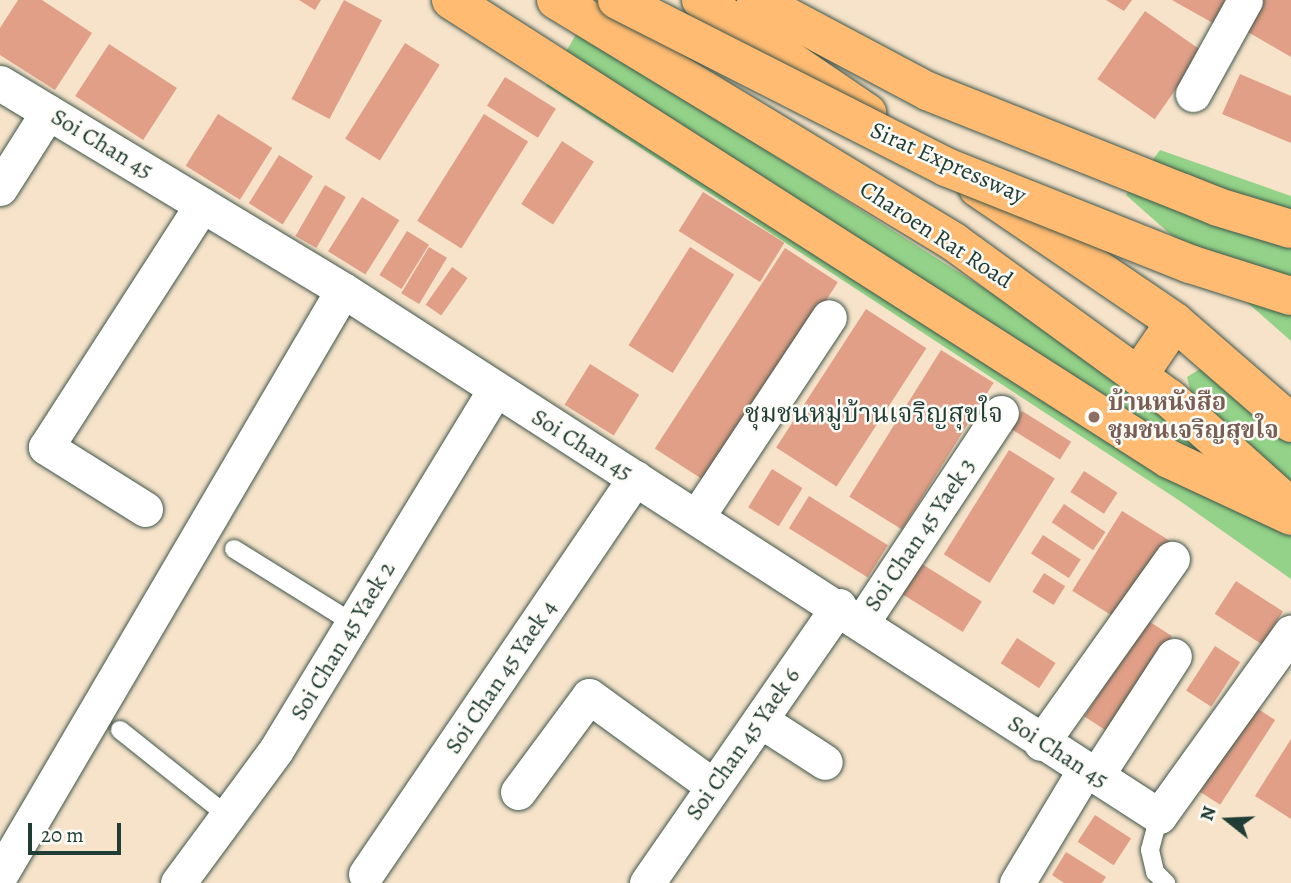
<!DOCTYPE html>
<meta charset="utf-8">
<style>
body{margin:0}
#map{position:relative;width:1291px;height:883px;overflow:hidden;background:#f6e3ca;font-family:Alegreya,"Noto Serif Thai",serif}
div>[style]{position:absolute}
.green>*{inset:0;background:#93d288}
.building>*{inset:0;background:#e19f87;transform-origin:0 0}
.roads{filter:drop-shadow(0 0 2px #3f564a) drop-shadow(0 0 2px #3f564a)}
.lane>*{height:18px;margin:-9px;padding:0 9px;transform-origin:9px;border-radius:9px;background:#fff}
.street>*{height:35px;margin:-17.5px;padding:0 17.5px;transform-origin:17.5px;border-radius:17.5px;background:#fff}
.primary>*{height:38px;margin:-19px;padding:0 19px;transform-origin:19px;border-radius:19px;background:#ffbb71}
.highway>*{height:38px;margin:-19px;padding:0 19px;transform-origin:19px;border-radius:19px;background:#ffbb71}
.bridges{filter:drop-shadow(0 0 2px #3f564a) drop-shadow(0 0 2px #3f564a)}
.highway-bridge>*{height:38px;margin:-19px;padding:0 19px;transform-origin:19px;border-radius:19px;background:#ffbb71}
.dots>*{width:19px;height:19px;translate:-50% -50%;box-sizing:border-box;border:4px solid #fdfcf7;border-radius:50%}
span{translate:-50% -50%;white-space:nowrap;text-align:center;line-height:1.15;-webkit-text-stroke:5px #fdfcf7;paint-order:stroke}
.street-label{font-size:24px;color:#1f3d34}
.education-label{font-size:24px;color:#785e54;font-weight:700}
.left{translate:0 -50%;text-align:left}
.neighbourhood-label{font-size:26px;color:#1f3d34}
.north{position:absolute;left:1193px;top:785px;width:70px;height:70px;-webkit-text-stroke:5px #fdfcf7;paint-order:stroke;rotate:288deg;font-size:19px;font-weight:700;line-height:28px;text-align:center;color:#1f3d34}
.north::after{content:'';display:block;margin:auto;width:24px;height:32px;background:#1f3d34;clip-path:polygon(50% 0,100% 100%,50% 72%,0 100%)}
.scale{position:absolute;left:28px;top:823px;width:93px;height:32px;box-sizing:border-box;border:4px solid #1f3d34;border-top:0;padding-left:9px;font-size:21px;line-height:24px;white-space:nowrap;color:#1f3d34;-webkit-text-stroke:5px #fdfcf7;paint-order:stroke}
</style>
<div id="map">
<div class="green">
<i style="clip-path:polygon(578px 31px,1091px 356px,1291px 521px,1291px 579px,1180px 501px,546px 86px)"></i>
<i style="clip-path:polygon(1160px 150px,1291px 196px,1291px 341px,1126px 195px)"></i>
<i style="clip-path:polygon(1200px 369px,1291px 439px,1291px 484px,1191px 393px,1187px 377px)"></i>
</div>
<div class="building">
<i style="clip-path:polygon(18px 0,42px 0,92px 33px,55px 90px,0 55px,0 28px)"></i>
<i style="clip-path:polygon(299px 0,321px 0,315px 10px)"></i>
<i style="left:344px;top:0;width:43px;height:112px;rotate:28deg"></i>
<i style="clip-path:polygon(1106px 0,1132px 0,1124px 11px)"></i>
<i style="clip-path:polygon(1172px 0,1233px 0,1218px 26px)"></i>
<i style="clip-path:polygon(1258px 0,1291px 0,1291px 57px,1241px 28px)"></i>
<i style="left:1145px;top:11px;width:70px;height:83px;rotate:35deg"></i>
<i style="left:405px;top:43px;width:41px;height:113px;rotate:32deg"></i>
<i style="left:109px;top:44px;width:81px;height:62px;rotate:33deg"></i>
<i style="clip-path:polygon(1240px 74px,1291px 96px,1291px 143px,1222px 114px)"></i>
<i style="left:505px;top:77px;width:60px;height:34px;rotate:32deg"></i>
<i style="left:218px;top:114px;width:64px;height:61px;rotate:32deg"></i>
<i style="left:484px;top:114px;width:52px;height:126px;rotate:32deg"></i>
<i style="left:562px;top:141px;width:38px;height:75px;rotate:33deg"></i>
<i style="left:279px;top:155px;width:40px;height:57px;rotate:32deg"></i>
<i style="left:325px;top:185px;width:24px;height:59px;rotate:30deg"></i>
<i style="left:703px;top:192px;width:96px;height:46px;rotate:32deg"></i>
<i style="left:362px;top:197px;width:44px;height:64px;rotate:32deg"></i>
<i style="left:407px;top:231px;width:26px;height:52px;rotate:32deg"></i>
<i style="left:429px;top:247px;width:21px;height:54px;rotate:31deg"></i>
<i style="left:690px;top:247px;width:52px;height:116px;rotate:32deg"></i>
<i style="left:785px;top:248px;width:63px;height:239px;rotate:33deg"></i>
<i style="left:452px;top:267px;width:19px;height:46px;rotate:35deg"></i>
<i style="left:866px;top:309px;width:72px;height:165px;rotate:33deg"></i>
<i style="left:941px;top:350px;width:62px;height:173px;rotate:32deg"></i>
<i style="left:590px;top:364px;width:58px;height:48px;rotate:32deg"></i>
<i style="left:1022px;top:411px;width:58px;height:21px;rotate:32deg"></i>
<i style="left:1009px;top:450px;width:54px;height:123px;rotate:32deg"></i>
<i style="left:772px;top:469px;width:36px;height:45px;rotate:32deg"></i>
<i style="left:1084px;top:471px;width:40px;height:25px;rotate:33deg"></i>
<i style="left:809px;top:496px;width:93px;height:38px;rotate:32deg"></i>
<i style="left:1064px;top:504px;width:50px;height:22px;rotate:34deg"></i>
<i style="left:1122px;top:511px;width:61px;height:94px;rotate:32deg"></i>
<i style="left:1043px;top:535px;width:45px;height:22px;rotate:33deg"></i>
<i style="left:914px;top:559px;width:80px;height:36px;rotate:32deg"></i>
<i style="left:1044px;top:573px;width:25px;height:22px;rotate:32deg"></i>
<i style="left:1236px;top:581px;width:56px;height:39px;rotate:33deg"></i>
<i style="left:1147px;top:620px;width:30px;height:115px;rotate:33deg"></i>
<i style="left:1017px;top:638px;width:46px;height:30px;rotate:33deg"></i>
<i style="left:1215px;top:646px;width:30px;height:53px;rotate:33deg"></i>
<i style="left:1255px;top:707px;width:24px;height:101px;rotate:33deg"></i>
<i style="clip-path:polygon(1291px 739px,1291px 819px,1255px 796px)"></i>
<i style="left:1095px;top:815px;width:43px;height:32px;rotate:33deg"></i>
<i style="clip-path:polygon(1066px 852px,1106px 877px,1102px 883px,1064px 883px,1052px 875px)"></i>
</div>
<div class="roads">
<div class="lane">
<i style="left:234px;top:549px;width:140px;rotate:31.9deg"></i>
<i style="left:120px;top:730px;width:139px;rotate:38.6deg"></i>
<i style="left:1159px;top:816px;width:35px;rotate:105deg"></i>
<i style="left:1150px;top:850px;width:23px;rotate:77deg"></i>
<i style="left:1155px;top:872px;width:16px;rotate:45deg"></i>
</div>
<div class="street">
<i style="left:0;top:83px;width:401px;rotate:31.1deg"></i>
<i style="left:343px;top:290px;width:971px;rotate:32.81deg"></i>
<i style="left:1159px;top:816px;width:226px;rotate:-54.3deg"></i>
<i style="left:1193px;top:94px;width:107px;rotate:-61deg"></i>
<i style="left:0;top:188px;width:90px;rotate:-57.7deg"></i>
<i style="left:145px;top:509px;width:117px;rotate:-147.9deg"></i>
<i style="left:46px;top:447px;width:288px;rotate:-57.2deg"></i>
<i style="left:698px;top:515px;width:237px;rotate:-56.5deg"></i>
<i style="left:862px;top:622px;width:251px;rotate:-56.4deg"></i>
<i style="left:760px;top:720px;width:77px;rotate:32.9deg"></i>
<i style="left:1041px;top:743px;width:226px;rotate:-54.6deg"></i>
<i style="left:1096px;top:776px;width:143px;rotate:-57deg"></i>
<i style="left:518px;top:792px;width:119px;rotate:-53.5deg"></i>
<i style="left:589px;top:696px;width:153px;rotate:36deg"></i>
<i style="left:366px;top:874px;width:479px;rotate:-55.8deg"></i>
<i style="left:0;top:875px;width:678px;rotate:-59.62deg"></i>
<i style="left:178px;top:883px;width:165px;rotate:-53.6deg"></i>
<i style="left:276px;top:750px;width:421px;rotate:-58.7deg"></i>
<i style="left:647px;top:883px;width:337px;rotate:-55.3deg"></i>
<i style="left:1017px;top:883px;width:132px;rotate:-59deg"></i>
</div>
<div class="primary">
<i style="left:556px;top:0;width:466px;rotate:31.3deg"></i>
<i style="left:954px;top:242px;width:266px;rotate:36deg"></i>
<i style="left:1169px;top:398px;width:164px;rotate:41.8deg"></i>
<i style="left:701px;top:0;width:201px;rotate:34.2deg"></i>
<i style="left:978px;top:188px;width:238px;rotate:34.2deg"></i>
<i style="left:1175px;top:322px;width:154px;rotate:41deg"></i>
<i style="left:1138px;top:376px;width:65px;rotate:-55.6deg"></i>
</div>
<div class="highway">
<i style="left:451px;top:0;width:852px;rotate:32.59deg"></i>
<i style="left:1169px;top:459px;width:135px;rotate:25deg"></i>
<i style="left:756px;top:0;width:194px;rotate:28deg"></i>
<i style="left:927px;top:91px;width:313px;rotate:21.7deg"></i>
<i style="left:1218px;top:207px;width:76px;rotate:16.8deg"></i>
</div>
</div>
<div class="bridges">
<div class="highway-bridge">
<i style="left:617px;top:0;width:369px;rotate:26.9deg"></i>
<i style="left:946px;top:167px;width:263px;rotate:21.7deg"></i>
<i style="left:1190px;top:264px;width:106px;rotate:17.6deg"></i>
</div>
</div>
<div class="dots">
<i style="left:1094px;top:417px;background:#8d6e63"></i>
</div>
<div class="street-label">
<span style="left:102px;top:144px;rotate:31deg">Soi Chan 45</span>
<span style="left:948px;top:163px;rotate:24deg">Sirat Expressway</span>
<span style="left:936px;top:235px;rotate:33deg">Charoen Rat Road</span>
<span style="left:582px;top:445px;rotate:32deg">Soi Chan 45</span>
<span style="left:920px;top:535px;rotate:-56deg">Soi Chan 45 Yaek 3</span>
<span style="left:343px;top:641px;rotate:-59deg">Soi Chan 45 Yaek 2</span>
<span style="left:501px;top:677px;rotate:-56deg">Soi Chan 45 Yaek 4</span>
<span style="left:743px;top:744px;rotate:-55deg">Soi Chan 45 Yaek 6</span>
<span style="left:1058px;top:752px;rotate:33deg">Soi Chan 45</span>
</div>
<div class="education-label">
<span class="left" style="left:1108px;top:417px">บ้านหนังสือ<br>ชุมชนเจริญสุขใจ</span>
</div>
<div class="neighbourhood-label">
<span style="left:874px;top:414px">ชุมชนหมู่บ้านเจริญสุขใจ</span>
</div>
<div class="north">N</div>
<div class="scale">20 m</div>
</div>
